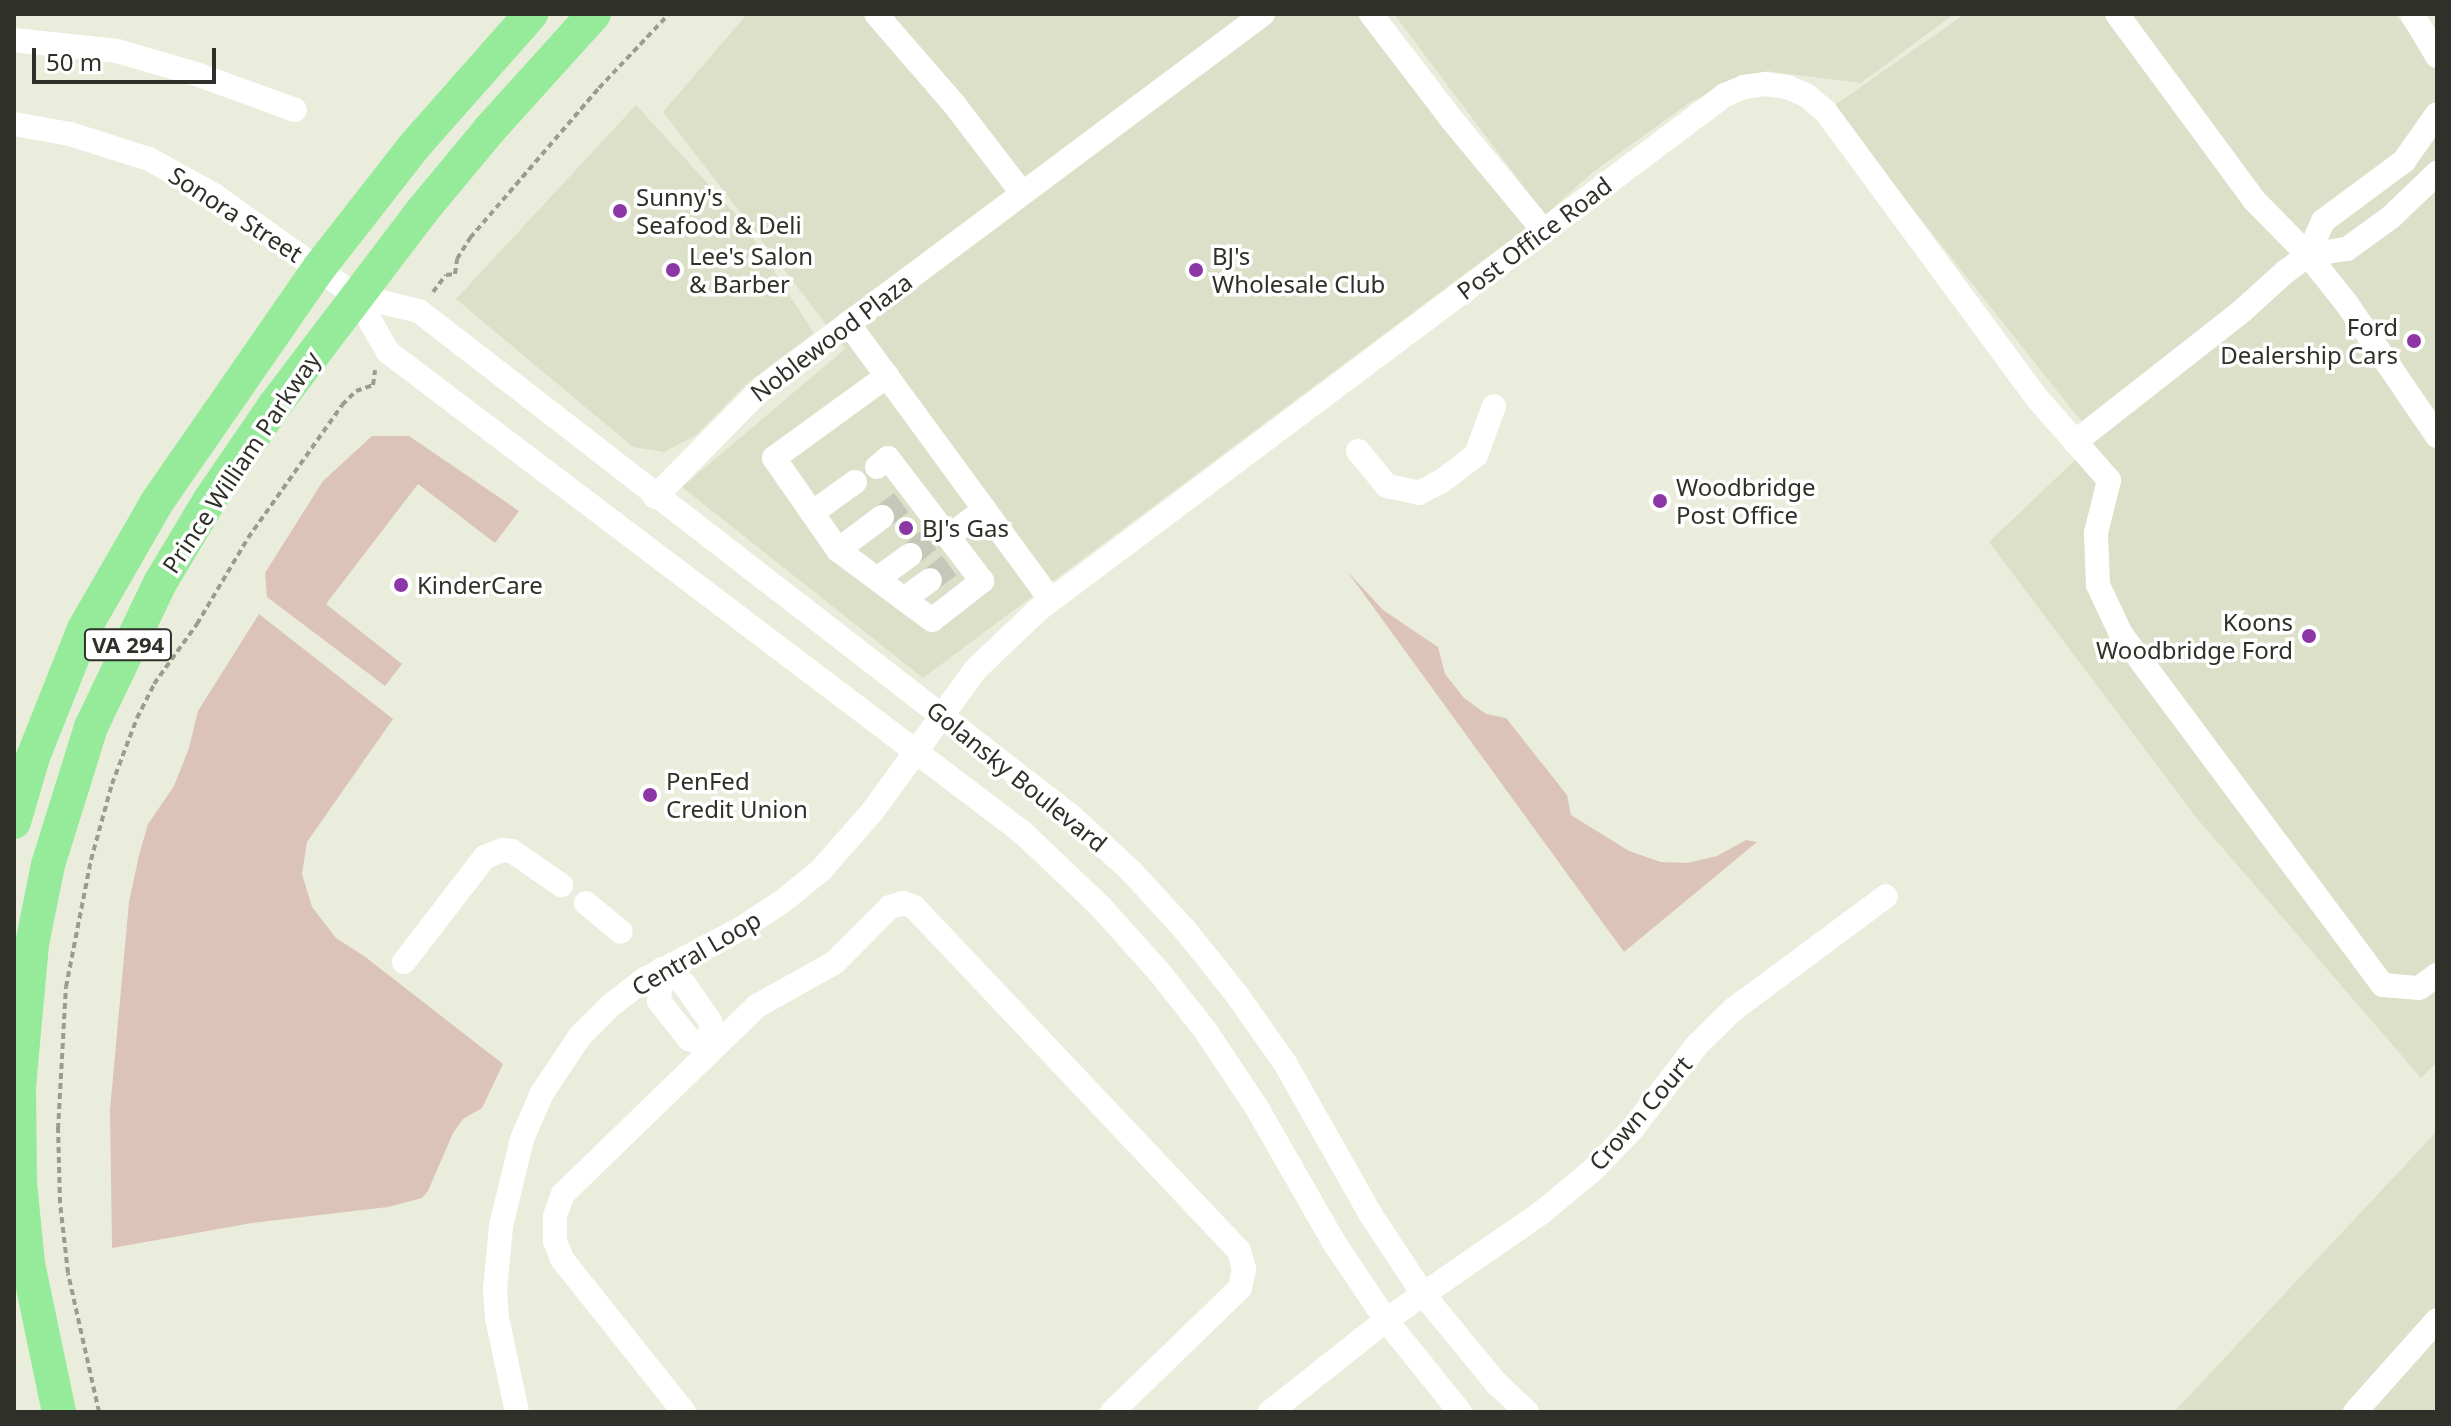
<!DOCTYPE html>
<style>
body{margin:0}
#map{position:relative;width:2451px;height:1426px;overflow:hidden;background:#eaeddc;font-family:"Noto Sans",sans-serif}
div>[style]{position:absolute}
.built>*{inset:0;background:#dce0c8}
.green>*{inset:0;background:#dbc4b7}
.minor-tunnel>*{height:24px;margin-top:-12px;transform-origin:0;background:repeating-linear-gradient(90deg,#c5c7b8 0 24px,transparent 0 36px)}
.path>*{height:4px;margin-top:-2px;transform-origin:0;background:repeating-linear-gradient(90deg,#9a9c90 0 6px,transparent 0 10px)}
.minor>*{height:24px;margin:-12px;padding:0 12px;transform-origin:12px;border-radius:12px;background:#fff}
.highway>*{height:34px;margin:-17px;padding:0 17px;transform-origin:17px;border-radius:17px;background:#95eb99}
.dots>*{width:22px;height:22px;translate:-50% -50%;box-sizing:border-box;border:4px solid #fff;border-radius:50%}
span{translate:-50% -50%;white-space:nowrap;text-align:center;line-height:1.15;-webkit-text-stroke:7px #fff;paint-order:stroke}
.shield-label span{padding:2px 6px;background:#fff;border:2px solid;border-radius:6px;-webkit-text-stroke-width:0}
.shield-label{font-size:22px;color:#2f3029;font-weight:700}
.poi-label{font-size:24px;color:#2f3029}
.left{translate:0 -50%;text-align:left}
.right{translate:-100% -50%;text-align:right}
.street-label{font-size:24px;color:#2f3029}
.frame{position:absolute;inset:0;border:16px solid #2f3029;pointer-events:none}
.scale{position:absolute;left:32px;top:48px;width:184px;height:36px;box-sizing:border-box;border:4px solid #2f3029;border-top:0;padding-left:10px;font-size:24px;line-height:28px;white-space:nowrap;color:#2f3029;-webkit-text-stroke:6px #fff;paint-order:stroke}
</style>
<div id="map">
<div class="built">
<i style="clip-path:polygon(747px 14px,1357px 14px,1526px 228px,923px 678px,682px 487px,845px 349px,663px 112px)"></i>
<i style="clip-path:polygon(1394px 14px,1954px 14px,1861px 83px,1767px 71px,1692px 101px,1593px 172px,1545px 215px)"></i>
<i style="clip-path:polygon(1965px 14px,2395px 14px,2437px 66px,2437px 1062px,2421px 1078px,2195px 816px,1989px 542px,2096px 440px,1832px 107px)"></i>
<i style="clip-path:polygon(636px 105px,742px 221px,814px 333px,745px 385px,696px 435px,664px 452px,633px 447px,456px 299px)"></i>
<i style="clip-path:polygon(2437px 1131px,2437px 1412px,2174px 1412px)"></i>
</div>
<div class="green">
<i style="clip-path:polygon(372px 436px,409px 436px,519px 511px,495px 543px,418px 484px,326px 604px,402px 664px,385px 686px,267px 597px,265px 573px,323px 481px)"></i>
<i style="clip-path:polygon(1347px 571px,1383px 610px,1438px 647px,1445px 674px,1464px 698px,1486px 714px,1506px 718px,1567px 795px,1571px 815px,1629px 851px,1661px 862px,1687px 863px,1717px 856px,1746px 840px,1757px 842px,1624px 952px)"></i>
<i style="clip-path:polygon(259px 614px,393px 719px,307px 842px,302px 874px,312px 907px,336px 938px,364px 956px,503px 1064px,482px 1108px,463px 1119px,453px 1133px,428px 1191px,422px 1198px,388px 1207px,252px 1223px,112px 1248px,110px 1110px,129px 902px,139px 855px,148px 824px,174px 786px,189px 748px,198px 711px)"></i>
</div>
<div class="minor-tunnel">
<i style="left:882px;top:517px;width:26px;rotate:-37deg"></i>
<i style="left:910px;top:555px;width:27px;rotate:-39deg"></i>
<i style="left:930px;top:580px;width:26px;rotate:-37deg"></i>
</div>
<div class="path">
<i style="left:433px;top:292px;width:21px;rotate:-53deg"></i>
<i style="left:446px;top:275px;width:9px;rotate:-6deg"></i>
<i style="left:455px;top:274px;width:15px;rotate:-82deg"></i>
<i style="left:457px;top:259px;width:25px;rotate:-58deg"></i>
<i style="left:470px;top:238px;width:198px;rotate:-49.3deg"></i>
<i style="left:599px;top:88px;width:102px;rotate:-46.6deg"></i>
<i style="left:99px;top:1412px;width:142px;rotate:-102.6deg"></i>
<i style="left:68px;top:1273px;width:70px;rotate:-96.5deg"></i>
<i style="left:60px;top:1203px;width:74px;rotate:-91.5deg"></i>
<i style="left:58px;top:1129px;width:142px;rotate:-86.8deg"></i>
<i style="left:66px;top:987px;width:129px;rotate:-78.9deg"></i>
<i style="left:91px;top:860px;width:79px;rotate:-74.6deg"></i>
<i style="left:112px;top:784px;width:71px;rotate:-69.3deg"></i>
<i style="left:137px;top:718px;width:38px;rotate:-63deg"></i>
<i style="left:154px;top:684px;width:74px;rotate:-54.4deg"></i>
<i style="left:197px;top:624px;width:100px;rotate:-59.3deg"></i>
<i style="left:248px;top:538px;width:163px;rotate:-54.7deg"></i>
<i style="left:342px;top:405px;width:20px;rotate:-45deg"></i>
<i style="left:356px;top:391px;width:18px;rotate:-19deg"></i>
<i style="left:373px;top:385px;width:15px;rotate:-82deg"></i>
</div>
<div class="minor">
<i style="left:876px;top:14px;width:119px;rotate:49.1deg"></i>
<i style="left:954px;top:104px;width:112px;rotate:52.6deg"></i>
<i style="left:1371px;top:14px;width:133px;rotate:52.6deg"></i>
<i style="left:1452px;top:120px;width:143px;rotate:50.4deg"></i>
<i style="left:2117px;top:14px;width:231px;rotate:53.6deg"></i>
<i style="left:2254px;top:200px;width:77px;rotate:45.5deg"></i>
<i style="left:2308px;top:255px;width:63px;rotate:51.5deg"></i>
<i style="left:2347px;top:304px;width:160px;rotate:55.7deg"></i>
<i style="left:2412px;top:14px;width:49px;rotate:59.2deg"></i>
<i style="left:14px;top:40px;width:104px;rotate:6.1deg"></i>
<i style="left:117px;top:51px;width:85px;rotate:16.3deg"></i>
<i style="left:199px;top:75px;width:102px;rotate:20deg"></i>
<i style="left:14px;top:124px;width:57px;rotate:10.1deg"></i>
<i style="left:70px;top:134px;width:83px;rotate:17.6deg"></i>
<i style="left:149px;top:159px;width:74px;rotate:29deg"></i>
<i style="left:214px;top:195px;width:174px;rotate:35.4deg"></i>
<i style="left:356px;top:296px;width:65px;rotate:13.4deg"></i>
<i style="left:419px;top:311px;width:825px;rotate:37.76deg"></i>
<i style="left:1071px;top:816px;width:81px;rotate:42.5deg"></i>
<i style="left:1131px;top:871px;width:81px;rotate:47.5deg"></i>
<i style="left:1186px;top:931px;width:82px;rotate:51.4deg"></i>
<i style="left:1237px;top:995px;width:83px;rotate:54.8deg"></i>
<i style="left:1285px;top:1063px;width:175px;rotate:60.5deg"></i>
<i style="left:1371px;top:1215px;width:95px;rotate:56.6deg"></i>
<i style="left:1423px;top:1294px;width:117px;rotate:50.6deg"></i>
<i style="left:1497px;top:1384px;width:41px;rotate:43deg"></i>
<i style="left:2308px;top:255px;width:37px;rotate:-66deg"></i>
<i style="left:2323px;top:221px;width:101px;rotate:-36.5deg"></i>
<i style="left:2404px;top:161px;width:57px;rotate:-54.9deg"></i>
<i style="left:356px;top:296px;width:64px;rotate:60.3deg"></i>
<i style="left:388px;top:352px;width:795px;rotate:37.13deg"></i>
<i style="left:1022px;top:832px;width:108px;rotate:43.5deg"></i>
<i style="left:1100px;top:906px;width:90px;rotate:48.2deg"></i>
<i style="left:1160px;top:973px;width:73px;rotate:51.7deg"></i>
<i style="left:1205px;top:1030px;width:94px;rotate:56.3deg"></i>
<i style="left:1257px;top:1108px;width:157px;rotate:60.2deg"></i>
<i style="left:1335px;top:1244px;width:92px;rotate:56.1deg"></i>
<i style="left:1386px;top:1320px;width:118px;rotate:51.2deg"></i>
<i style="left:848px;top:323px;width:343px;rotate:53.8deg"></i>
<i style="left:2075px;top:442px;width:212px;rotate:-38.1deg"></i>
<i style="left:2242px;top:311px;width:58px;rotate:-42.2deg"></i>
<i style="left:2285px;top:272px;width:29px;rotate:-36deg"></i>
<i style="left:2308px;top:255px;width:39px;rotate:-9deg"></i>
<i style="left:2347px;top:249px;width:54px;rotate:-36deg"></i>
<i style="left:2391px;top:217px;width:64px;rotate:-43.7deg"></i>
<i style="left:1358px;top:451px;width:45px;rotate:50.4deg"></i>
<i style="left:1387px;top:486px;width:33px;rotate:12deg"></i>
<i style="left:1419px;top:493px;width:26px;rotate:-28deg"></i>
<i style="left:1442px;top:481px;width:43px;rotate:-37.4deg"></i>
<i style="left:1476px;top:455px;width:52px;rotate:-69.8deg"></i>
<i style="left:877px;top:467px;width:14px;rotate:-39deg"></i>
<i style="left:888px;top:458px;width:155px;rotate:52.6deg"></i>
<i style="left:982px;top:581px;width:63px;rotate:142deg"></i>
<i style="left:932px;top:620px;width:117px;rotate:-143.3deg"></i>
<i style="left:838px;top:550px;width:112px;rotate:-124.8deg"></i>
<i style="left:774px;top:458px;width:140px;rotate:-36deg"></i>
<i style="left:655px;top:497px;width:153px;rotate:-45.5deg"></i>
<i style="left:762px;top:388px;width:625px;rotate:-36.74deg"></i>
<i style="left:812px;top:513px;width:53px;rotate:-35.8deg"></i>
<i style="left:948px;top:537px;width:46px;rotate:-37.1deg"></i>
<i style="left:838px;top:550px;width:55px;rotate:-36.9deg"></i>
<i style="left:877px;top:579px;width:41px;rotate:-36deg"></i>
<i style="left:904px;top:599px;width:32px;rotate:-36deg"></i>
<i style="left:586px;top:903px;width:45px;rotate:39.6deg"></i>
<i style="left:404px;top:962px;width:133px;rotate:-52.4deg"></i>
<i style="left:485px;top:857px;width:19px;rotate:-21deg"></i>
<i style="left:503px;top:850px;width:9px;rotate:6deg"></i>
<i style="left:512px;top:851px;width:60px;rotate:34.8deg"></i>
<i style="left:662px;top:969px;width:27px;rotate:34deg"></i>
<i style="left:684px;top:984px;width:45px;rotate:54.9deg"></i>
<i style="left:710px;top:1021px;width:26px;rotate:81deg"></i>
<i style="left:714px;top:1047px;width:26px;rotate:-162deg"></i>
<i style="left:689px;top:1039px;width:48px;rotate:-128.3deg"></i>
<i style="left:659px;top:1001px;width:32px;rotate:-85deg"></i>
<i style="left:517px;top:1412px;width:96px;rotate:-102deg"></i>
<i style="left:497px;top:1318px;width:28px;rotate:-94deg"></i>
<i style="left:495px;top:1290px;width:64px;rotate:-84.6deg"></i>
<i style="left:501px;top:1226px;width:89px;rotate:-76.4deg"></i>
<i style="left:522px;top:1139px;width:50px;rotate:-66.5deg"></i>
<i style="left:542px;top:1093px;width:69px;rotate:-56.3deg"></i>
<i style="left:580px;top:1036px;width:44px;rotate:-45deg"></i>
<i style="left:611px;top:1005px;width:43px;rotate:-37.4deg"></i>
<i style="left:645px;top:979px;width:110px;rotate:-27.7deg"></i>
<i style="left:742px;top:928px;width:49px;rotate:-33.4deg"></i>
<i style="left:783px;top:901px;width:49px;rotate:-39.2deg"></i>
<i style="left:821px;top:870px;width:77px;rotate:-48.7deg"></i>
<i style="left:872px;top:812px;width:175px;rotate:-54deg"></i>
<i style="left:975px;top:670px;width:87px;rotate:-43.6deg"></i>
<i style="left:1038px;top:610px;width:859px;rotate:-36.86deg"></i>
<i style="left:1725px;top:95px;width:21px;rotate:-23deg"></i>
<i style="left:1744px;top:87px;width:21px;rotate:-8deg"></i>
<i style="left:1765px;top:84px;width:22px;rotate:8deg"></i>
<i style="left:1787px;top:87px;width:21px;rotate:23deg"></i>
<i style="left:1806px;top:95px;width:26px;rotate:40deg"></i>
<i style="left:1826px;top:112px;width:354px;rotate:53.6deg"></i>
<i style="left:2036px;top:397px;width:111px;rotate:48.7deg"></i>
<i style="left:2109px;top:480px;width:55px;rotate:103.8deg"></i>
<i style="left:2096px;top:533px;width:52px;rotate:87.8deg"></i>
<i style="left:2098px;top:585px;width:54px;rotate:64.9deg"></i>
<i style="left:2121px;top:634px;width:438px;rotate:53.3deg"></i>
<i style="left:2383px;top:985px;width:36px;rotate:5deg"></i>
<i style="left:2419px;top:988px;width:22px;rotate:-36deg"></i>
<i style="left:684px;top:1412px;width:196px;rotate:-128.6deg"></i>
<i style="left:562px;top:1259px;width:19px;rotate:-111deg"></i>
<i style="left:555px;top:1241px;width:25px;rotate:-90deg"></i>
<i style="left:555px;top:1216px;width:23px;rotate:-70deg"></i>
<i style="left:563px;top:1194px;width:270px;rotate:-44.1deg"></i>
<i style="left:757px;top:1006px;width:88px;rotate:-29.2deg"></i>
<i style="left:834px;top:963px;width:79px;rotate:-45deg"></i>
<i style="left:890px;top:907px;width:14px;rotate:-17deg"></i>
<i style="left:903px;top:903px;width:12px;rotate:20deg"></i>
<i style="left:914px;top:907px;width:473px;rotate:46.6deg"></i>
<i style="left:1239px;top:1251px;width:19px;rotate:74deg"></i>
<i style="left:1244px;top:1269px;width:19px;rotate:102deg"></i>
<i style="left:1240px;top:1288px;width:178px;rotate:135.9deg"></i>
<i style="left:1270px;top:1412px;width:148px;rotate:-38.4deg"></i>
<i style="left:1386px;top:1320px;width:188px;rotate:-34.6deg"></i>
<i style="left:1541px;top:1213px;width:69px;rotate:-39.7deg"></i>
<i style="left:1594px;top:1169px;width:57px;rotate:-46.4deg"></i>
<i style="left:1633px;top:1128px;width:106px;rotate:-52.3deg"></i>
<i style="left:1698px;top:1044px;width:50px;rotate:-44.2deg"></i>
<i style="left:1734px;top:1009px;width:189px;rotate:-36.6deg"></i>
<i style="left:2355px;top:1412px;width:123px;rotate:-48.3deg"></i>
</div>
<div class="highway">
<i style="left:14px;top:822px;width:68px;rotate:-73.7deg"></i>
<i style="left:33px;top:757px;width:138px;rotate:-68.3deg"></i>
<i style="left:84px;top:629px;width:146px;rotate:-60.1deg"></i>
<i style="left:157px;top:502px;width:285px;rotate:-55.3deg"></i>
<i style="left:319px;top:268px;width:157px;rotate:-52deg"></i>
<i style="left:416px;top:144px;width:174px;rotate:-48.5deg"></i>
<i style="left:59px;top:1412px;width:151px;rotate:-101.8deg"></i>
<i style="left:28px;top:1264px;width:82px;rotate:-95.6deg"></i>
<i style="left:20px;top:1182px;width:95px;rotate:-90.6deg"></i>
<i style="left:19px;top:1087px;width:144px;rotate:-84.8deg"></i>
<i style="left:32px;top:944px;width:81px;rotate:-78.6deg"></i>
<i style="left:48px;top:865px;width:145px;rotate:-72.7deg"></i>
<i style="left:91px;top:727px;width:160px;rotate:-64.4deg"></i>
<i style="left:160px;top:583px;width:96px;rotate:-59.1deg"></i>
<i style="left:209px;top:501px;width:115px;rotate:-55.6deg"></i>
<i style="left:274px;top:406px;width:245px;rotate:-52.8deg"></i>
<i style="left:422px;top:211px;width:107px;rotate:-50.3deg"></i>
<i style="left:490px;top:129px;width:155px;rotate:-47.9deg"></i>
</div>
<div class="dots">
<i style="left:620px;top:211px;background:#8c37a5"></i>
<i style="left:673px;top:270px;background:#8c37a5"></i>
<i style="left:1196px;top:270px;background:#8c37a5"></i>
<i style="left:2414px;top:341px;background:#8c37a5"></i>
<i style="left:1660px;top:501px;background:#8c37a5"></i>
<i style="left:906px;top:528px;background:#8c37a5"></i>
<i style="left:401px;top:585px;background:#8c37a5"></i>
<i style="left:2309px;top:636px;background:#8c37a5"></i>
<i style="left:650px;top:795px;background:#8c37a5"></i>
</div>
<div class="shield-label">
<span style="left:128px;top:645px">VA 294</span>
</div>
<div class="poi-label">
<span class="left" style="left:636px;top:211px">Sunny's<br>Seafood &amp; Deli</span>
<span class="left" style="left:689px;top:270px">Lee's Salon<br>&amp; Barber</span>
<span class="left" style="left:1212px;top:270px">BJ's<br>Wholesale Club</span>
<span class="right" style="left:2398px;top:341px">Ford<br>Dealership Cars</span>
<span class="left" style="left:1676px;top:501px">Woodbridge<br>Post Office</span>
<span class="left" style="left:922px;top:528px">BJ's Gas</span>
<span class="left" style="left:417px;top:585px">KinderCare</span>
<span class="right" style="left:2293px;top:636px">Koons<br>Woodbridge Ford</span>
<span class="left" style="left:666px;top:795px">PenFed<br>Credit Union</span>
</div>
<div class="street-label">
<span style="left:236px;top:214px;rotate:33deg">Sonora Street</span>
<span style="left:1534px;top:238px;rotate:-37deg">Post Office Road</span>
<span style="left:831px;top:337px;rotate:-37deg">Noblewood Plaza</span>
<span style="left:241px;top:462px;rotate:-56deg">Prince William Parkway</span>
<span style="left:1017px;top:776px;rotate:39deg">Golansky Boulevard</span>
<span style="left:696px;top:953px;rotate:-30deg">Central Loop</span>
<span style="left:1640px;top:1113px;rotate:-49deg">Crown Court</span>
</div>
<div class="frame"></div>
<div class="scale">50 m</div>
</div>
